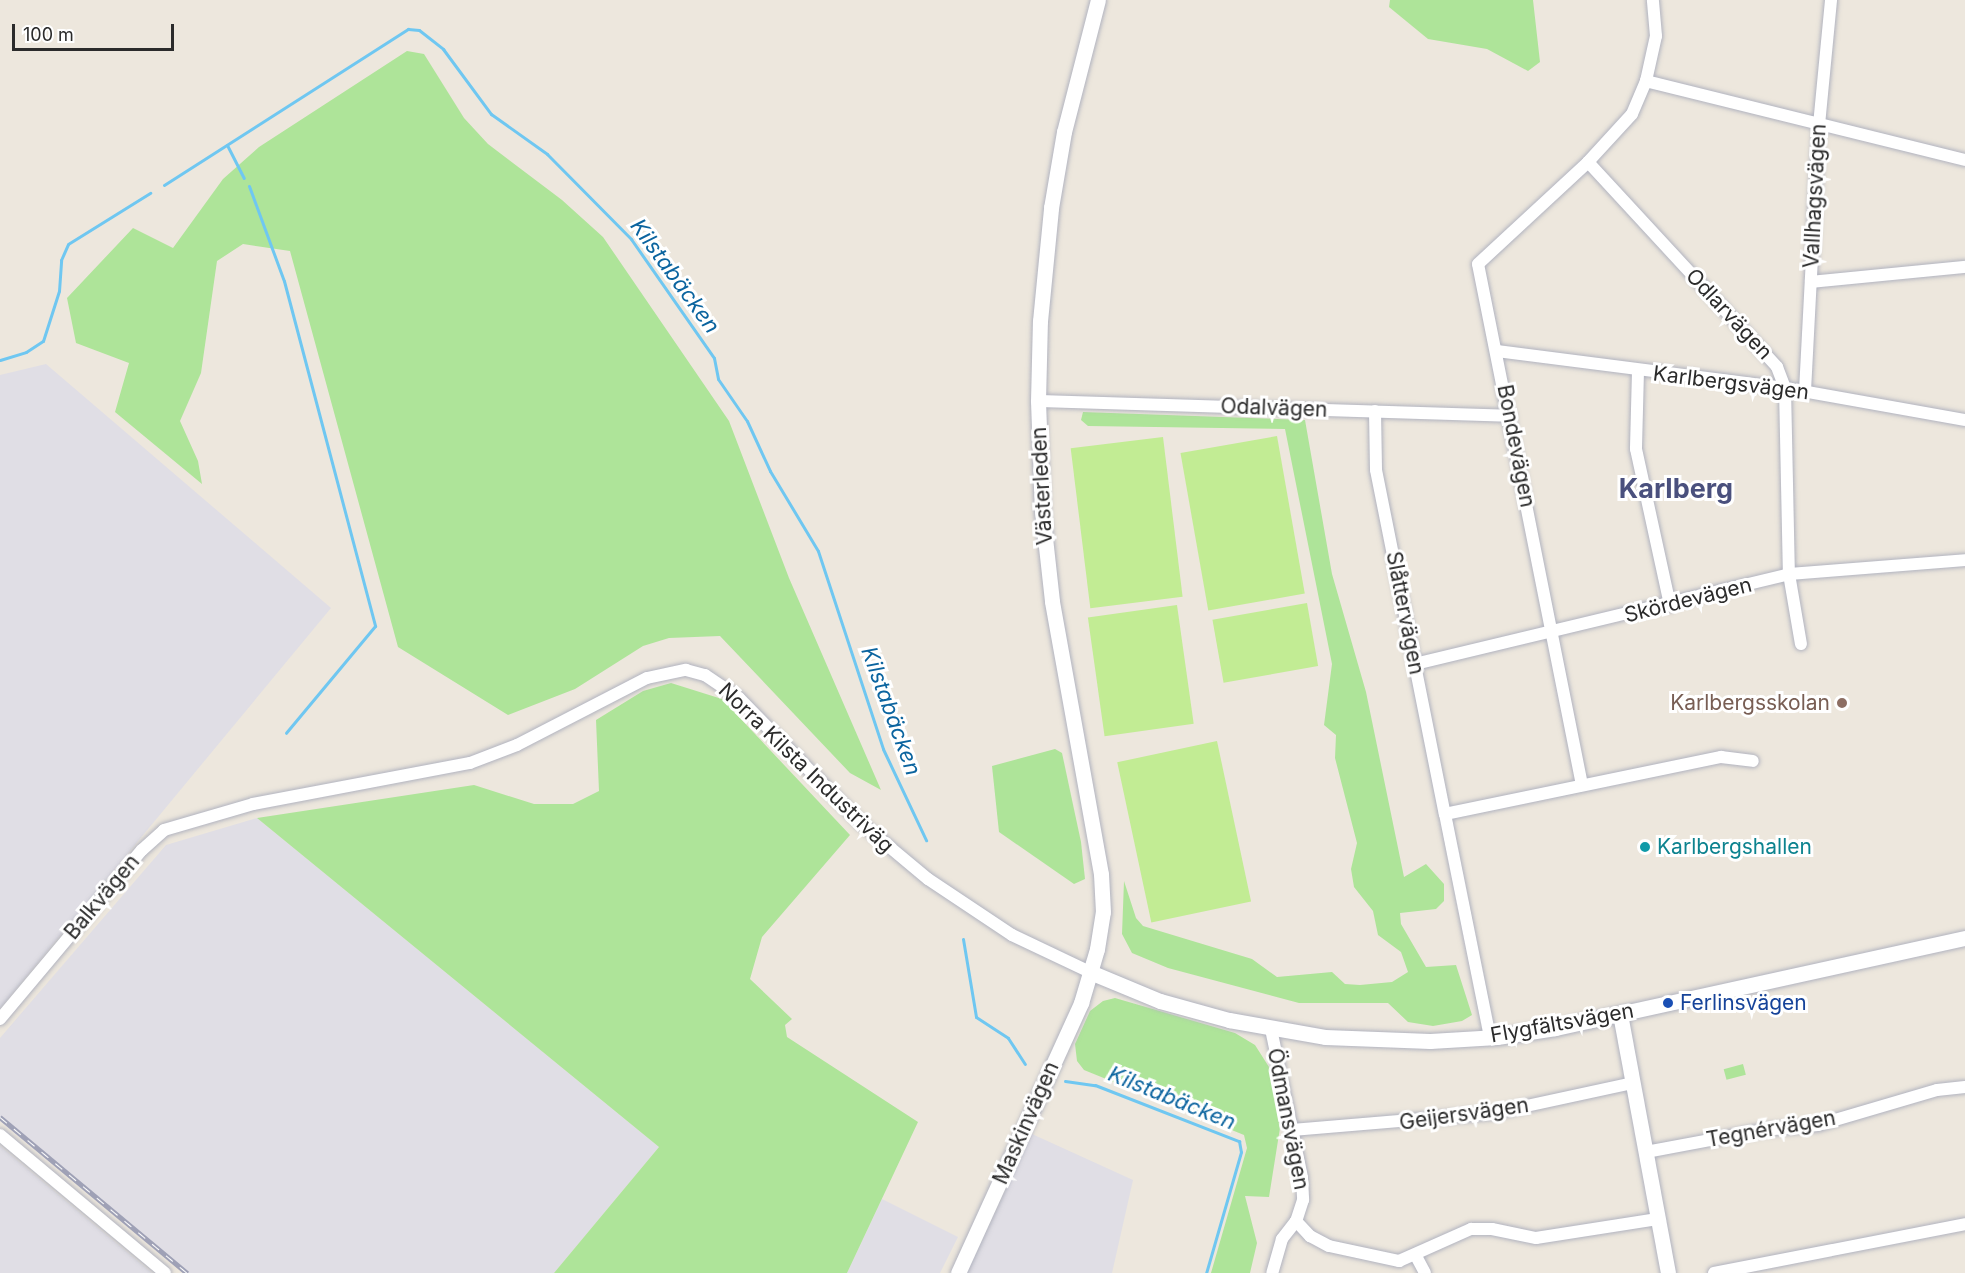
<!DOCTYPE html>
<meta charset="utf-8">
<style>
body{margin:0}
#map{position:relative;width:1965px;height:1273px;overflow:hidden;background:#ede7dd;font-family:Inter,sans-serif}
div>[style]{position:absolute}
.industrial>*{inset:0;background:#e0dee5}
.green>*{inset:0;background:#aee499;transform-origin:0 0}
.pitch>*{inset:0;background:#c2ec94;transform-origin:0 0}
.stream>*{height:3px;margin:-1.5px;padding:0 1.5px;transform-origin:1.5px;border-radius:1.5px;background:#6fc7f1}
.roads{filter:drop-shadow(0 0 2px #b1b3bf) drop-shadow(0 0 2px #b1b3bf)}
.minor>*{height:12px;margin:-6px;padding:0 6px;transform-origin:6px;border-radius:6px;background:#fff}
.tertiary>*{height:15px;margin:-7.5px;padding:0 7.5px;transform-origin:7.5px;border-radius:7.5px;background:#fff}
.rail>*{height:5px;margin-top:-2.5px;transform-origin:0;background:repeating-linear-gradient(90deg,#fff 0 9px,#9fa1b6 0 18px);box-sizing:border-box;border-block:2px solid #9fa1b6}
.dots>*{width:16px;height:16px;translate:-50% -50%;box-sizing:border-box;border:3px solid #fff;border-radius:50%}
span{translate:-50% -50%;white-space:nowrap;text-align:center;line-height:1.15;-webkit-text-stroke:6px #fff;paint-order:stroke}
.street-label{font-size:21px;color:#2b2b2b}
.education-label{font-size:21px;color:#785e54}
.right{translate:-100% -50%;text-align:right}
.culture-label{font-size:21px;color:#0d838f}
.left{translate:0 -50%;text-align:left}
.transit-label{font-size:21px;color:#164399}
.water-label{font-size:22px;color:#0b649f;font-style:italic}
.district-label{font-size:27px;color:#4a507d;font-weight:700}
.scale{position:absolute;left:12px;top:24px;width:162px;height:27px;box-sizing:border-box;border:3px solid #2b2b2b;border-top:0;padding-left:8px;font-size:18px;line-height:21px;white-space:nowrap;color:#2b2b2b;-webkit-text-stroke:4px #fff;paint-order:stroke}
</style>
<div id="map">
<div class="industrial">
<i style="clip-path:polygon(46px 364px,331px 608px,0 1008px,0 375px)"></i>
<i style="clip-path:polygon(257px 818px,659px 1147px,554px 1273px,184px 1273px,0 1121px,0 1038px,166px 845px)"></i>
<i style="clip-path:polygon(1032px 1134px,1133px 1180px,1112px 1273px,967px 1273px)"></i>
<i style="clip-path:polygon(0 1146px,152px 1273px,0 1273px)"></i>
<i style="clip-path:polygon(882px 1199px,958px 1237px,940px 1273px,847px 1273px)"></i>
</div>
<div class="green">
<i style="clip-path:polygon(1390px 0,1533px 0,1540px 62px,1528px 71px,1487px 49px,1428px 39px,1389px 7px)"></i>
<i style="clip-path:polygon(407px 51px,424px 54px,464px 118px,488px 144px,562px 200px,603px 237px,729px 421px,789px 578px,881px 790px,850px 773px,720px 636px,669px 638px,643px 646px,575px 689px,508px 715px,398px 647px,290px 251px,243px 244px,217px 261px,201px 373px,180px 421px,198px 461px,202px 484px,115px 412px,129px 363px,76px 343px,67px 298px,133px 228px,173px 248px,223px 179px,259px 147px)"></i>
<i style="clip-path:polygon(1083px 412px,1305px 420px,1332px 574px,1366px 692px,1404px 877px,1426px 864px,1444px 884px,1444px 901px,1436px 909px,1400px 913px,1401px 924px,1426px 967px,1456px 965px,1472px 1015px,1462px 1021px,1433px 1026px,1408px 1022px,1388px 1003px,1299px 1003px,1168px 968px,1132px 953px,1122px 934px,1124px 881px,1136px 918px,1143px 926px,1252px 959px,1277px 977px,1332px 972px,1345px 984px,1360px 985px,1392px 982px,1408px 972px,1401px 952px,1378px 935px,1373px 911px,1354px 887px,1351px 869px,1357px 843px,1335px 758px,1336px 735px,1324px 725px,1332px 664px,1285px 429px,1088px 426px,1081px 420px)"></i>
<i style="clip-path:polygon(671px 683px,722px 699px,850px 835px,762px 937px,750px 979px,792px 1019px,785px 1025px,787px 1037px,918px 1122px,847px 1273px,554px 1273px,659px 1147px,257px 818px,474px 785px,534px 804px,573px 804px,599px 791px,596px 720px,643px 691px)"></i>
<i style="clip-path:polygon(1055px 749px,1062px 753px,1081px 842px,1085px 879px,1074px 884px,999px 832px,992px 766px)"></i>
<i style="clip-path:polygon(1115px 998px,1235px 1033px,1255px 1045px,1269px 1067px,1280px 1128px,1269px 1197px,1245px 1196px,1257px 1243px,1250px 1273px,1211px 1273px,1247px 1148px,1244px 1135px,1084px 1070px,1077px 1061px,1075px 1044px,1090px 1011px,1103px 1001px)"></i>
<i style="left:1743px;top:1064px;width:11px;height:20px;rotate:75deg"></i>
</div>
<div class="pitch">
<i style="left:1277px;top:436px;width:160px;height:98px;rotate:80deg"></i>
<i style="left:1163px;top:437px;width:161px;height:93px;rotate:83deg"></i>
<i style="left:1307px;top:603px;width:64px;height:96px;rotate:80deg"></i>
<i style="left:1177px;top:605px;width:120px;height:90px;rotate:82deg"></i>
<i style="left:1217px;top:741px;width:164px;height:102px;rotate:78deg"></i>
</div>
<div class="stream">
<i style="left:227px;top:145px;width:37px;rotate:63deg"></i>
<i style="left:164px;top:185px;width:290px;rotate:-32.6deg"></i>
<i style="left:408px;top:29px;width:11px;rotate:5deg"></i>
<i style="left:419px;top:30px;width:31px;rotate:38deg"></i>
<i style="left:443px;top:49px;width:81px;rotate:53.6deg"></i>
<i style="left:491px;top:114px;width:69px;rotate:35.5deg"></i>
<i style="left:547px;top:154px;width:120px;rotate:45.3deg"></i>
<i style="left:631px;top:239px;width:145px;rotate:55.1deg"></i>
<i style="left:714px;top:358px;width:21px;rotate:79deg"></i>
<i style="left:718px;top:379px;width:51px;rotate:55.4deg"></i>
<i style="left:747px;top:421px;width:55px;rotate:65.3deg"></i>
<i style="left:770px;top:471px;width:93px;rotate:59deg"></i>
<i style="left:818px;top:551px;width:208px;rotate:71.8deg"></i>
<i style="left:883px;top:749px;width:101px;rotate:64.7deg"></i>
<i style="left:249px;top:186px;width:101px;rotate:69.8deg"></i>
<i style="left:284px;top:281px;width:357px;rotate:75.2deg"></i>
<i style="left:375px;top:626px;width:139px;rotate:129.8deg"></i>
<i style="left:0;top:360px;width:27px;rotate:-17deg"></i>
<i style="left:26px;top:352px;width:20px;rotate:-33deg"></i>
<i style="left:43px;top:341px;width:52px;rotate:-72.3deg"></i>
<i style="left:59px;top:291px;width:31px;rotate:-86deg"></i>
<i style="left:61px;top:260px;width:17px;rotate:-66deg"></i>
<i style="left:68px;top:244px;width:97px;rotate:-31.9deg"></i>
<i style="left:963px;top:939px;width:79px;rotate:80.5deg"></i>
<i style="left:976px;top:1017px;width:38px;rotate:33deg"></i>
<i style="left:1008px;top:1038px;width:31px;rotate:57deg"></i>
<i style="left:1065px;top:1081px;width:30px;rotate:8deg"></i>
<i style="left:1095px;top:1085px;width:155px;rotate:21.3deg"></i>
<i style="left:1239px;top:1141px;width:11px;rotate:80deg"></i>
<i style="left:1241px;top:1152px;width:126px;rotate:106.1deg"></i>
</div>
<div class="roads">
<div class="minor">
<i style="left:1646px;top:81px;width:329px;rotate:13.9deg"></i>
<i style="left:1588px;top:162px;width:279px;rotate:47.3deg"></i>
<i style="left:1777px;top:367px;width:22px;rotate:69deg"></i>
<i style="left:1785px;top:388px;width:186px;rotate:88.8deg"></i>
<i style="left:1789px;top:574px;width:71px;rotate:80.3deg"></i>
<i style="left:1811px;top:282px;width:155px;rotate:-5.6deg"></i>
<i style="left:1497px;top:351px;width:290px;rotate:7.3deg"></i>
<i style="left:1785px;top:388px;width:183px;rotate:10.1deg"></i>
<i style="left:1638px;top:371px;width:78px;rotate:91.5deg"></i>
<i style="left:1636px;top:449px;width:160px;rotate:77.7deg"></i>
<i style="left:1805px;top:391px;width:266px;rotate:-87deg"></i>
<i style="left:1819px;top:125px;width:126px;rotate:-84.5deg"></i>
<i style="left:1038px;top:401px;width:472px;rotate:1.8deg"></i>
<i style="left:1375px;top:411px;width:59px;rotate:89deg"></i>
<i style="left:1376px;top:470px;width:351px;rotate:78.7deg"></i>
<i style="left:1445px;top:814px;width:282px;rotate:-11.7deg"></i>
<i style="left:1721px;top:757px;width:32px;rotate:7deg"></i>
<i style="left:1415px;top:664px;width:385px;rotate:-13.5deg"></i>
<i style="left:1789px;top:574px;width:177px;rotate:-4.5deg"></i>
<i style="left:1582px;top:785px;width:531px;rotate:-101.29deg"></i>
<i style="left:1478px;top:264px;width:150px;rotate:-42.8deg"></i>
<i style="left:1588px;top:162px;width:65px;rotate:-47.5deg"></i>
<i style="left:1632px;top:114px;width:36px;rotate:-67deg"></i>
<i style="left:1646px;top:81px;width:46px;rotate:-77.5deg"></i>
<i style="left:1656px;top:36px;width:36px;rotate:-95deg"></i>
<i style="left:1445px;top:814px;width:228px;rotate:78.6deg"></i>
<i style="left:0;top:1019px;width:221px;rotate:-50deg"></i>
<i style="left:142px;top:850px;width:30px;rotate:-42deg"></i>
<i style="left:164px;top:830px;width:93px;rotate:-16.3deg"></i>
<i style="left:253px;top:804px;width:221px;rotate:-10.7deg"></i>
<i style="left:470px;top:763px;width:50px;rotate:-21deg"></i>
<i style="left:517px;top:745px;width:146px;rotate:-27.3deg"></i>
<i style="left:647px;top:678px;width:40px;rotate:-12deg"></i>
<i style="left:686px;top:670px;width:20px;rotate:15deg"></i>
<i style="left:705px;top:675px;width:41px;rotate:34.1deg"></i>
<i style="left:739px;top:698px;width:176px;rotate:45.7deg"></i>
<i style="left:862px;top:824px;width:86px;rotate:39.8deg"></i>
<i style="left:928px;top:879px;width:101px;rotate:33.7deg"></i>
<i style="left:1012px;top:935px;width:86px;rotate:25.4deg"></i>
<i style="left:1271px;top:1029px;width:152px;rotate:78.2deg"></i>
<i style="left:1302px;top:1178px;width:22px;rotate:87deg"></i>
<i style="left:1303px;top:1200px;width:22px;rotate:108deg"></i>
<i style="left:1296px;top:1221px;width:23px;rotate:128deg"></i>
<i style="left:1282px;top:1239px;width:35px;rotate:106deg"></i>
<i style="left:1292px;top:1130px;width:203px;rotate:-4.8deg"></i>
<i style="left:1494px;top:1113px;width:142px;rotate:-12.2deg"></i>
<i style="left:0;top:1135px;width:215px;rotate:39.9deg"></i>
<i style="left:1646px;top:1152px;width:119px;rotate:-10.6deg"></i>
<i style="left:1763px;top:1130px;width:55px;rotate:-5.2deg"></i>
<i style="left:1818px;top:1125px;width:124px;rotate:-16.4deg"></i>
<i style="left:1937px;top:1090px;width:28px;rotate:-6deg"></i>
<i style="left:1296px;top:1221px;width:21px;rotate:47deg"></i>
<i style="left:1310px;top:1236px;width:21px;rotate:28deg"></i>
<i style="left:1329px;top:1246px;width:72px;rotate:12.1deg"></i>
<i style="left:1399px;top:1261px;width:79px;rotate:-24deg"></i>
<i style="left:1471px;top:1229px;width:21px"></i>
<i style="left:1492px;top:1229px;width:45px;rotate:11.6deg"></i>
<i style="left:1536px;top:1238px;width:123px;rotate:-8.9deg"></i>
<i style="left:1416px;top:1256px;width:19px;rotate:62deg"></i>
<i style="left:1714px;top:1273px;width:256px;rotate:-11deg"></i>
</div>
<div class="tertiary">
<i style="left:1090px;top:972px;width:76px;rotate:22.5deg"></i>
<i style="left:1160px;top:1001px;width:72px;rotate:15.4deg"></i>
<i style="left:1229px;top:1020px;width:97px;rotate:10deg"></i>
<i style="left:1325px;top:1037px;width:105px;rotate:2.2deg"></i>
<i style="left:1430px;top:1041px;width:67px;rotate:-3.4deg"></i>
<i style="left:1497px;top:1037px;width:59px;rotate:-8.8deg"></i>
<i style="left:1555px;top:1028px;width:420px;rotate:-12.4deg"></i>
<i style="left:1620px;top:1014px;width:263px;rotate:79.5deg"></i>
<i style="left:958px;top:1273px;width:297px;rotate:-65.5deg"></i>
<i style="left:1081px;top:1003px;width:56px;rotate:-73.5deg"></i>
<i style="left:1097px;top:949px;width:37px;rotate:-81deg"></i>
<i style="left:1103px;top:912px;width:38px;rotate:-93deg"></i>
<i style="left:1101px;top:874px;width:277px;rotate:-100.2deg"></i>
<i style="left:1052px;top:601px;width:92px;rotate:-96.3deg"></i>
<i style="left:1042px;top:510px;width:109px;rotate:-92.1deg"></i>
<i style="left:1038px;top:401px;width:80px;rotate:-88.6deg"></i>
<i style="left:1040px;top:321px;width:114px;rotate:-84.4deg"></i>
<i style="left:1051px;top:208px;width:77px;rotate:-80.3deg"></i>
<i style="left:1064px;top:132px;width:136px;rotate:-75.6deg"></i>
</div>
</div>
<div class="rail">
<i style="left:0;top:1117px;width:244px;rotate:39.8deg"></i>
</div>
<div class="dots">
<i style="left:1842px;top:703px;background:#8d6e63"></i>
<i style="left:1645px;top:847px;background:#0f9aa8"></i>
<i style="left:1668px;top:1003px;background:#1a4fb4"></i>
</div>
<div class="street-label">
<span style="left:1815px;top:196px;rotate:-87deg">Vallhagsvägen</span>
<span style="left:1729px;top:314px;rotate:47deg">Odlarvägen</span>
<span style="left:1731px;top:383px;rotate:7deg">Karlbergsvägen</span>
<span style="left:1274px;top:408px;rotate:2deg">Odalvägen</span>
<span style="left:1516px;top:446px;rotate:79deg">Bondevägen</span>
<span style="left:1042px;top:486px;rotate:-93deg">Västerleden</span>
<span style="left:1688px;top:600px;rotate:-14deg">Skördevägen</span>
<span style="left:1405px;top:613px;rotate:79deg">Slåttervägen</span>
<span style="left:806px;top:768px;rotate:44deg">Norra Kilsta Industriväg</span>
<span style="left:102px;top:897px;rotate:-50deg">Balkvägen</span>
<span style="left:1562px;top:1023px;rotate:-10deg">Flygfältsvägen</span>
<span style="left:1464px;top:1114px;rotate:-8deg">Geijersvägen</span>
<span style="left:1288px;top:1119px;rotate:79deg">Ödmansvägen</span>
<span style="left:1026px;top:1123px;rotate:-66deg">Maskinvägen</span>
<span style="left:1771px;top:1129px;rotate:-10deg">Tegnérvägen</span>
</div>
<div class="education-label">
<span class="right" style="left:1830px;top:703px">Karlbergsskolan</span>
</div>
<div class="culture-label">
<span class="left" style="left:1657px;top:847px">Karlbergshallen</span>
</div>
<div class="transit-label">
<span class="left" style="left:1680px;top:1003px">Ferlinsvägen</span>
</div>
<div class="water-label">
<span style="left:675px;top:276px;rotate:54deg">Kilstabäcken</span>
<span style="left:891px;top:711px;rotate:70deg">Kilstabäcken</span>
<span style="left:1172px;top:1098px;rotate:22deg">Kilstabäcken</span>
</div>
<div class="district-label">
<span style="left:1676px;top:489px">Karlberg</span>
</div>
<div class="scale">100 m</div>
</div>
